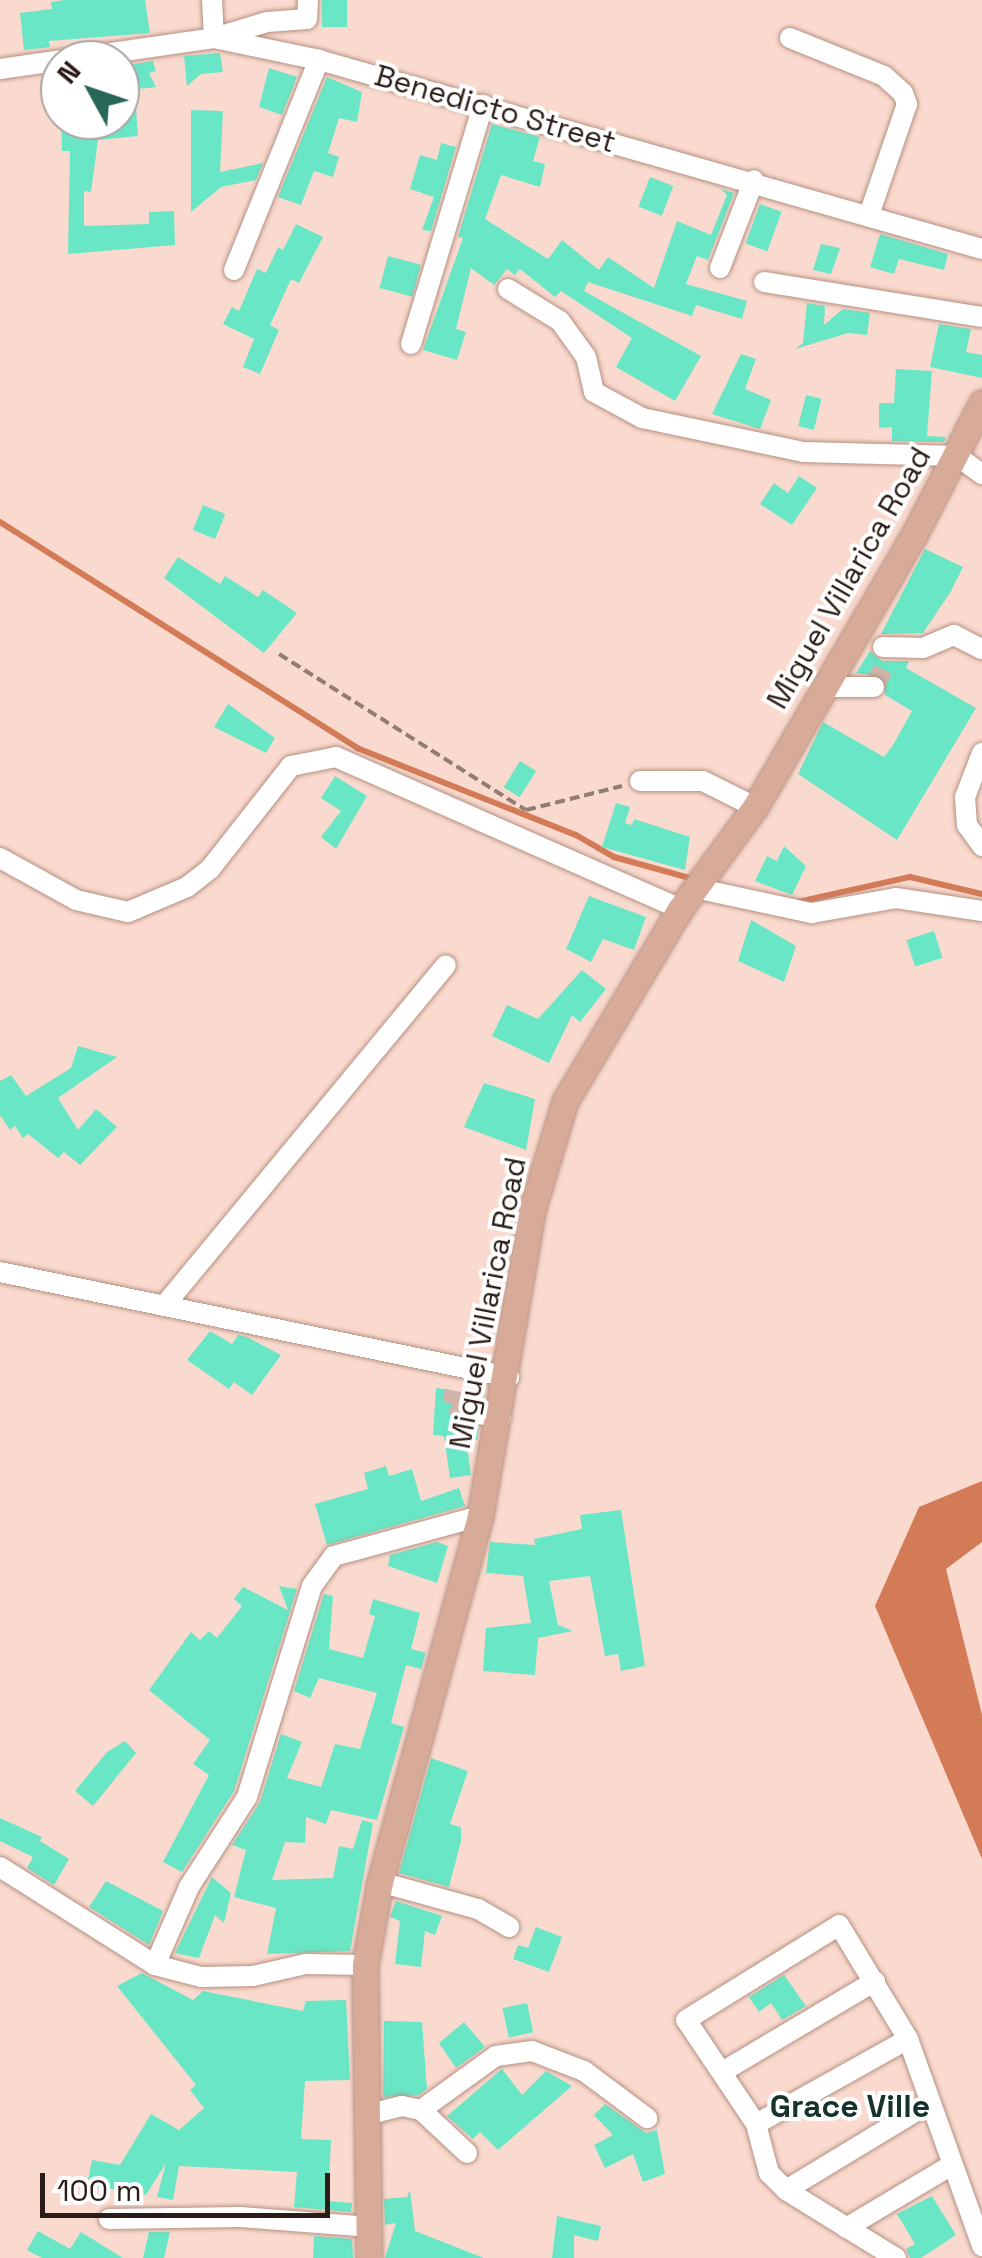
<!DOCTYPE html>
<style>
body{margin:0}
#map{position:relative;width:982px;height:2258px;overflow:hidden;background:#fadace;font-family:"Space Grotesk",sans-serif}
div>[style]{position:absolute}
.water>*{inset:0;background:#d37a57}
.stream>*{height:6px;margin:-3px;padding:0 3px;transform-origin:3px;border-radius:3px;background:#d37a57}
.building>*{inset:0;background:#69e6c5;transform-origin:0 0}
.minor-tunnel>*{height:20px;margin-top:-10px;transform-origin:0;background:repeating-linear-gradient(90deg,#d0b4a9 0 20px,transparent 0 30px)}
.path>*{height:4px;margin-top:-2px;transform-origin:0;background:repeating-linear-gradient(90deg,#937c73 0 10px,transparent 0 15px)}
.roads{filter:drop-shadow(0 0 2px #b59082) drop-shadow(0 0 2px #b59082)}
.minor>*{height:20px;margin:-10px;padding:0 10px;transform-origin:10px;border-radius:10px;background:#fff}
.major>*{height:25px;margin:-12.5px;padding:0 12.5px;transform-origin:12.5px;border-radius:12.5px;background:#d8aa98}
span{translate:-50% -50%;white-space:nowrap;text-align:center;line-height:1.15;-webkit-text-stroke:8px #fff;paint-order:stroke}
.street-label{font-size:30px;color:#2a1c16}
.neighbourhood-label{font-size:32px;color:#15332b;font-weight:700}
.north{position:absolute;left:40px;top:40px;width:100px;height:100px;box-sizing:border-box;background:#fff;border:2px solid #aaa4a2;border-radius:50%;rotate:310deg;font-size:28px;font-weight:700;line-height:40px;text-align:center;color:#2a1c16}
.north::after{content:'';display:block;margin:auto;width:35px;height:45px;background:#266757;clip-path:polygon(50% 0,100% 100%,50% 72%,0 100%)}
.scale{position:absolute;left:40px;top:2173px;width:290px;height:45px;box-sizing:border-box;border:5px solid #2a1c16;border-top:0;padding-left:12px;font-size:30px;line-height:35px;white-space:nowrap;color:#2a1c16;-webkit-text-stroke:8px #fff;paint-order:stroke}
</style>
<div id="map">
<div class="water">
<i style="clip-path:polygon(982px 1481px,982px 1542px,946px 1569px,982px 1715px,982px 1859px,875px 1606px,919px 1507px)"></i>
</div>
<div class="stream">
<i style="left:0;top:522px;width:423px;rotate:32.3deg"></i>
<i style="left:357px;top:748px;width:236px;rotate:21.7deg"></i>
<i style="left:576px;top:835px;width:44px;rotate:30.1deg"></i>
<i style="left:614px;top:857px;width:78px;rotate:15.6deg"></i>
<i style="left:798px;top:902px;width:115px;rotate:-12.6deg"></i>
<i style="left:910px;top:877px;width:74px;rotate:13.3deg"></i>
</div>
<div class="building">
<i style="clip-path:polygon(64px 0,145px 0,150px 33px,49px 41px,50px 47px,24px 50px,20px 13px,52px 9px,51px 2px)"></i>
<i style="left:322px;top:0;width:25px;height:27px"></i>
<i style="clip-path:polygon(220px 53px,223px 72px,201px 74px,187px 86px,184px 56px)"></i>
<i style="clip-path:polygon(153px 61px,156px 71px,149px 73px,156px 87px,120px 91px,120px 66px)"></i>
<i style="clip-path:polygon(269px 68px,297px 77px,282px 115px,259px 107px)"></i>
<i style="clip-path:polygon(327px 77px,362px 92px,357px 122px,339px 118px,328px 153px,339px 157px,333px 177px,314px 171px,301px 205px,278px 197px)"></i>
<i style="clip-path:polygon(120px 107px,136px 108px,138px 136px,98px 140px,91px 192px,84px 191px,84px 226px,149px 224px,149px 212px,174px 211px,175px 245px,68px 254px,70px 151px,62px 151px,61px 120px,120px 120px)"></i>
<i style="clip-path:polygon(191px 110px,223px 111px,220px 172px,263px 163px,256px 180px,221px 187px,191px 212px)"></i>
<i style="clip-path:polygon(492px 124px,540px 137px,533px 161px,545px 164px,540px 187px,501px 175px,485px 219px,548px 259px,562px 240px,599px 270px,608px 257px,654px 288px,677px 221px,711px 235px,727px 195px,721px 189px,734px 193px,708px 260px,697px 256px,686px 284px,747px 301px,742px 319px,696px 305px,692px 316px,588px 282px,584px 291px,701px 356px,675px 401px,616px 367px,632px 338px,561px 291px,555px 297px,520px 269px,515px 275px,507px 269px,494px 285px,471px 268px,456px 329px,466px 332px,457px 360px,423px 350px,463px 238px,458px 237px)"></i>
<i style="clip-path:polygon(441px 143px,456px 147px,431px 231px,422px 230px,434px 197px,410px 189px,420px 155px,437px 160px)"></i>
<i style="left:650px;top:177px;width:25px;height:32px;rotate:21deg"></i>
<i style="left:760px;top:204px;width:23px;height:42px;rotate:20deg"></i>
<i style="clip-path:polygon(296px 224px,323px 237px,299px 283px,291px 279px,270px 325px,279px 330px,260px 374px,243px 367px,254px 339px,223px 324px,232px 307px,239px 311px,257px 269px,266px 273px,278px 247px,283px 250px)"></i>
<i style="clip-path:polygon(880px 234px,948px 254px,944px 270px,899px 259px,894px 274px,870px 267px)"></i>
<i style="clip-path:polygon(821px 244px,840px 248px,831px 274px,813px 270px)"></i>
<i style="left:388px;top:256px;width:34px;height:33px;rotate:15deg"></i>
<i style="clip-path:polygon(807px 303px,825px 306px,824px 325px,843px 309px,870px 313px,867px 335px,848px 333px,795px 349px,803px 343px)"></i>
<i style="clip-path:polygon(939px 324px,971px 329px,966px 352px,982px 355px,982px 378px,930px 367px)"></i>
<i style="clip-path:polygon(741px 354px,756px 359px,745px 389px,771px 400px,760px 429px,712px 414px)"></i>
<i style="clip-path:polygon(896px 369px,932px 371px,927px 436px,946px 437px,944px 442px,892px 441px,892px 427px,879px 428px,879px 403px,894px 403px)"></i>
<i style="left:806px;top:395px;width:16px;height:32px;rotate:14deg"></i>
<i style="clip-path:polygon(799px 476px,817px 488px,792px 525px,760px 504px,774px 483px,788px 493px)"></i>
<i style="left:203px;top:505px;width:24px;height:27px;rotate:22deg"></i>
<i style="clip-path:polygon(925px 549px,963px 567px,951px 591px,923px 633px,881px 634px)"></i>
<i style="clip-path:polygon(178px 557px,220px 584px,225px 576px,258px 597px,263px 590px,297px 613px,264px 653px,164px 578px)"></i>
<i style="clip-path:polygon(870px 651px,882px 661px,909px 661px,906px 668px,976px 708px,897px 840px,798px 774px,823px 722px,884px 757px,893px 745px,912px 711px,885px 695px,882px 676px,856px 673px)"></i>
<i style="clip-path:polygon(228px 704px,275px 738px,266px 753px,214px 727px)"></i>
<i style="left:520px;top:761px;width:19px;height:31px;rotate:32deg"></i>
<i style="clip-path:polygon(335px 776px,367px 796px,336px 849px,321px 837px,341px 811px,321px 798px)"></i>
<i style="clip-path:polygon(616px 803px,630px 807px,625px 823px,632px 825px,634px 819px,690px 837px,685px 870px,602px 847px)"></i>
<i style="clip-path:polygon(784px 846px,806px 866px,792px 895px,755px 881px,767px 856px,777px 861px)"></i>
<i style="clip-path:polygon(589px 896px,646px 917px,634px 950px,603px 939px,591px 962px,566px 949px)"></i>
<i style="clip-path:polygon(751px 920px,796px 946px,784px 982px,738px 961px)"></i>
<i style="left:934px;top:931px;width:28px;height:29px;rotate:72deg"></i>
<i style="clip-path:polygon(582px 970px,606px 989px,580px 1022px,572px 1015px,549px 1063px,492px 1036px,507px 1005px,538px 1019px)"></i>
<i style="clip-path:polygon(78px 1046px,117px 1057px,58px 1098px,78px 1130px,96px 1109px,117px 1127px,80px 1165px,64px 1152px,58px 1158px,28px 1134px,23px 1138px,15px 1126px,10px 1130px,0 1115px,0 1081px,11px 1075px,26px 1096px,71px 1068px)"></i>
<i style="clip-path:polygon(484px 1083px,535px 1099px,526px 1150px,464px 1127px)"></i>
<i style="clip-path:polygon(210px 1331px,232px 1344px,238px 1335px,247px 1337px,281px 1355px,252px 1395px,234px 1382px,229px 1389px,187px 1360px)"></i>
<i style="clip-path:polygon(436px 1388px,474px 1394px,457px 1412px,463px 1424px,479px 1428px,477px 1440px,466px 1438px,471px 1475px,450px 1478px,444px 1436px,433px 1435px)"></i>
<i style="clip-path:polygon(386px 1466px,389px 1476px,412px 1469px,421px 1501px,459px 1488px,465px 1506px,327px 1545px,315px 1504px,368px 1489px,364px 1473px)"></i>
<i style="clip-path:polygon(621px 1510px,645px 1666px,621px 1671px,618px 1654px,605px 1656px,590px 1576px,549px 1581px,558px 1625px,573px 1631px,538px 1638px,535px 1675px,483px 1671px,486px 1628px,531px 1623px,523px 1576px,486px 1573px,490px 1542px,535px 1545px,534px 1539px,582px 1529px,580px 1515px)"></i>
<i style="clip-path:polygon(437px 1542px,448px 1546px,437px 1583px,388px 1566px,390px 1555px)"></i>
<i style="clip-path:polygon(279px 1586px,297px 1589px,234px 1791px,182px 1872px,163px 1862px,209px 1775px,193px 1764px,210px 1740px,149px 1690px,191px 1632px,200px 1640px,209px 1631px,217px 1638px,242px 1606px,234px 1599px,243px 1587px,288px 1610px)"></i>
<i style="clip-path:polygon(324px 1594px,333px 1596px,329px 1649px,363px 1658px,375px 1616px,369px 1614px,373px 1599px,420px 1613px,411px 1649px,426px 1653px,421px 1669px,406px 1665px,391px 1723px,404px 1727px,377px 1820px,331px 1810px,326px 1824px,306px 1817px,305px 1843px,285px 1842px,272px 1880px,333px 1878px,339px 1846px,353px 1849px,362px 1820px,373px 1823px,350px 1951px,267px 1954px,276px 1908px,234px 1897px,246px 1850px,232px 1845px,260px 1802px,281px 1734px,302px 1742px,287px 1778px,321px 1787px,335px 1744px,360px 1749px,377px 1693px,319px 1678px,310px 1698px,294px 1691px)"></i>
<i style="clip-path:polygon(125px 1741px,136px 1753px,93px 1806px,75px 1791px,107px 1752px)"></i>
<i style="clip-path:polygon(431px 1758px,468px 1771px,450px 1824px,461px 1827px,461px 1841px,449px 1887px,399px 1873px)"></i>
<i style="clip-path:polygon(0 1818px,42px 1837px,40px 1841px,69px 1859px,54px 1885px,27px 1868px,33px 1857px,0 1841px)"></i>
<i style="clip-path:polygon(212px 1877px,231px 1893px,224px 1923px,215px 1915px,199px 1958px,175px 1953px)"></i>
<i style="clip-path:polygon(106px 1881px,163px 1911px,149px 1945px,89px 1907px)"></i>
<i style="clip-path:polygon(396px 1901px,442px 1916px,435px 1935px,425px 1931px,421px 1967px,395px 1964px,400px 1921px,390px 1917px)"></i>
<i style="clip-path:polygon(536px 1927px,562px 1937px,549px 1972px,513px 1959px,518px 1945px,528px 1948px)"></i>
<i style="clip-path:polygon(142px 1973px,193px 2000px,203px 1991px,303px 2011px,306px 2001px,346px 2000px,350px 2080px,305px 2081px,301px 2139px,331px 2140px,328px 2201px,352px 2203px,351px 2212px,294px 2207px,297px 2172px,179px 2166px,173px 2200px,157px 2197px,166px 2163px,146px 2195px,87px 2185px,92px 2160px,120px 2165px,151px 2114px,179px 2130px,204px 2108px,190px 2090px,196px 2085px,117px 1986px)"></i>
<i style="clip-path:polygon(784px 1975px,806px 2006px,782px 2020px,771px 2003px,759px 2012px,749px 1997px)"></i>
<i style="left:527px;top:2003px;width:30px;height:25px;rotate:78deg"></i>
<i style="clip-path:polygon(384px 2021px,422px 2022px,427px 2089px,419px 2095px,383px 2097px)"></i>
<i style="clip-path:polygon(464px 2022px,485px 2047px,456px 2068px,439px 2043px)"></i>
<i style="clip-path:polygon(502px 2069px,522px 2095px,546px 2071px,572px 2086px,498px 2150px,480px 2132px,473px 2139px,447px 2116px)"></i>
<i style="clip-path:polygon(605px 2104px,646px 2133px,657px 2130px,665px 2174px,643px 2182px,633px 2154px,605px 2168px,594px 2145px,613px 2135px,594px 2115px)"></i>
<i style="clip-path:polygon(410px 2190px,415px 2231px,484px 2258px,385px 2258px,396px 2223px,385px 2225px,384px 2199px,407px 2197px)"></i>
<i style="clip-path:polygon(932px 2196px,956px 2235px,921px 2258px,910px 2258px,906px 2249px,915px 2244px,897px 2214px)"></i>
<i style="clip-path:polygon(557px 2216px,601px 2226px,598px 2241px,574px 2235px,574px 2258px,552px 2258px)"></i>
<i style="clip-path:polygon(38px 2231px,70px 2249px,81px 2232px,123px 2258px,42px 2258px,27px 2250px)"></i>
<i style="clip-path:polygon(149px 2232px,170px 2232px,164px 2258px,143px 2258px)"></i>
<i style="clip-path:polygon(314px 2236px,352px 2239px,353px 2258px,313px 2258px)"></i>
</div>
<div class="minor-tunnel">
<i style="left:874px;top:687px;width:28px;rotate:-63deg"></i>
<i style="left:455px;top:1391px;width:13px;rotate:103deg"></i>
<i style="left:452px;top:1404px;width:21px;rotate:25deg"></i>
</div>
<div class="path">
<i style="left:279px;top:654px;width:292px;rotate:32.3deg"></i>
<i style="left:526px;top:810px;width:99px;rotate:-14deg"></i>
</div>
<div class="roads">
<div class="minor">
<i style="left:212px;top:0;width:38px;rotate:87deg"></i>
<i style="left:214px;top:38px;width:55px;rotate:-16.8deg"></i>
<i style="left:267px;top:22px;width:40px;rotate:-4.3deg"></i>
<i style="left:307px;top:19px;width:19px;rotate:-87deg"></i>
<i style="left:790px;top:38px;width:101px;rotate:22deg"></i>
<i style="left:884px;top:76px;width:25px;rotate:42deg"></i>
<i style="left:903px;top:93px;width:12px;rotate:70deg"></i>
<i style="left:907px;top:104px;width:117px;rotate:108.9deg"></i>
<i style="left:0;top:69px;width:216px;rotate:-8.2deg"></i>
<i style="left:214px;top:38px;width:107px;rotate:11.8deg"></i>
<i style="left:319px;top:60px;width:689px;rotate:15.91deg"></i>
<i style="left:720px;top:268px;width:94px;rotate:-68.9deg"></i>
<i style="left:234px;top:270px;width:227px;rotate:-68deg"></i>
<i style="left:764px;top:282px;width:221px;rotate:9.1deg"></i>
<i style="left:508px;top:289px;width:61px;rotate:31.6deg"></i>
<i style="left:560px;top:321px;width:44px;rotate:54.2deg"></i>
<i style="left:586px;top:357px;width:36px;rotate:77deg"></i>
<i style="left:594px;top:392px;width:55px;rotate:28.4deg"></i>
<i style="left:642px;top:418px;width:165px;rotate:11.9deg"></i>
<i style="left:803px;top:452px;width:154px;rotate:1.5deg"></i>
<i style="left:957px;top:456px;width:31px;rotate:36deg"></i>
<i style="left:411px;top:344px;width:250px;rotate:-73.2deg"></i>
<i style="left:883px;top:647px;width:40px;rotate:1.4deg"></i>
<i style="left:923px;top:648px;width:34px;rotate:-23deg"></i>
<i style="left:954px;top:635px;width:31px;rotate:27deg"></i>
<i style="left:825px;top:687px;width:49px"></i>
<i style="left:982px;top:753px;width:47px;rotate:111.1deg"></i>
<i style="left:965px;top:797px;width:28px;rotate:86deg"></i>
<i style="left:967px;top:825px;width:26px;rotate:54deg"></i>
<i style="left:640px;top:781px;width:63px"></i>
<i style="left:703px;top:781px;width:58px;rotate:26.6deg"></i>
<i style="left:0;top:858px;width:87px;rotate:28.9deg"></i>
<i style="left:76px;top:900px;width:53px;rotate:13deg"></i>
<i style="left:128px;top:912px;width:64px;rotate:-23deg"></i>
<i style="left:187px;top:887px;width:29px;rotate:-38deg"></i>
<i style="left:210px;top:869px;width:131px;rotate:-51.8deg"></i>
<i style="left:291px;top:766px;width:46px;rotate:-11.3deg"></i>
<i style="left:336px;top:757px;width:376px;rotate:23.8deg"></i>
<i style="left:695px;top:888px;width:120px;rotate:12.1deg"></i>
<i style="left:812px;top:913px;width:85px;rotate:-10.1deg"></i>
<i style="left:896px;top:898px;width:87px;rotate:8.6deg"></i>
<i style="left:0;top:1272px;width:520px;rotate:11.66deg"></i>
<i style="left:164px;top:1306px;width:442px;rotate:-50.4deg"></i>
<i style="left:471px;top:1413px;width:30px;rotate:8deg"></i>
<i style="left:0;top:1867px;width:183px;rotate:32.3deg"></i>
<i style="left:155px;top:1965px;width:48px;rotate:14.6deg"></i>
<i style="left:201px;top:1977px;width:52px;rotate:-1.1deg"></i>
<i style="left:253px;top:1976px;width:54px;rotate:-12.8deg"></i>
<i style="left:306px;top:1964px;width:59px;rotate:1deg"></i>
<i style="left:380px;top:1882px;width:102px;rotate:15.4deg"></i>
<i style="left:478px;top:1909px;width:36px;rotate:30deg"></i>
<i style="left:155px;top:1965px;width:85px;rotate:-66.4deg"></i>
<i style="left:189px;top:1887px;width:107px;rotate:-57.2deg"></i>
<i style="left:247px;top:1797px;width:221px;rotate:-72.9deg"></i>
<i style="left:312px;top:1586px;width:37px;rotate:-54deg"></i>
<i style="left:334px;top:1556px;width:151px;rotate:-15.3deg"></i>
<i style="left:722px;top:2072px;width:178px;rotate:-30.7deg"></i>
<i style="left:421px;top:2110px;width:63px;rotate:43.1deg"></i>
<i style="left:366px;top:2115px;width:37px;rotate:-14deg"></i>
<i style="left:402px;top:2106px;width:19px;rotate:12deg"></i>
<i style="left:421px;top:2110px;width:92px;rotate:-35.8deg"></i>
<i style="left:496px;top:2056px;width:36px;rotate:-8deg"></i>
<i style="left:532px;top:2051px;width:56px;rotate:21deg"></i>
<i style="left:584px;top:2071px;width:79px;rotate:36.7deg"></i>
<i style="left:756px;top:2124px;width:174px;rotate:-29.2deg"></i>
<i style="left:786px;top:2190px;width:166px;rotate:-31.2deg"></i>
<i style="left:109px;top:2219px;width:131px;rotate:-0.9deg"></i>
<i style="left:240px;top:2217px;width:131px;rotate:4.4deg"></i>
<i style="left:846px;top:2228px;width:121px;rotate:-30.8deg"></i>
<i style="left:896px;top:2258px;width:129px;rotate:-148.3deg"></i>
<i style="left:786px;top:2190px;width:24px;rotate:-135deg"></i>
<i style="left:769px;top:2173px;width:51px;rotate:-104.9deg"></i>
<i style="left:756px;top:2124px;width:125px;rotate:-123.9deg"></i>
<i style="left:686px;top:2020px;width:180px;rotate:-31.8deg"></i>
<i style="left:839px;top:1925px;width:133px;rotate:58.8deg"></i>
<i style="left:908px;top:2039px;width:220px;rotate:70.3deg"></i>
</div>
<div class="major">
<i style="left:369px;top:2258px;width:293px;rotate:-90.8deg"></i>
<i style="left:365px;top:1965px;width:84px;rotate:-79.8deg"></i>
<i style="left:380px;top:1882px;width:379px;rotate:-74.7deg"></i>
<i style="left:480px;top:1516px;width:314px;rotate:-80.3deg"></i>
<i style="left:533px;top:1207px;width:111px;rotate:-73.2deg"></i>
<i style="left:565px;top:1101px;width:224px;rotate:-59.1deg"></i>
<i style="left:680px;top:909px;width:127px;rotate:-53.7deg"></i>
<i style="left:755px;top:807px;width:313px;rotate:-59.7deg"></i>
<i style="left:913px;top:537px;width:151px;rotate:-62.8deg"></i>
</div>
</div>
<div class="street-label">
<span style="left:495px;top:109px;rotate:16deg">Benedicto Street</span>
<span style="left:849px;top:578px;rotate:-60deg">Miguel Villarica Road</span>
<span style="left:488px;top:1303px;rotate:-79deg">Miguel Villarica Road</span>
</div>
<div class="neighbourhood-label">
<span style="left:850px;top:2106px">Grace Ville</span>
</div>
<div class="north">N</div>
<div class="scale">100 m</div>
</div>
